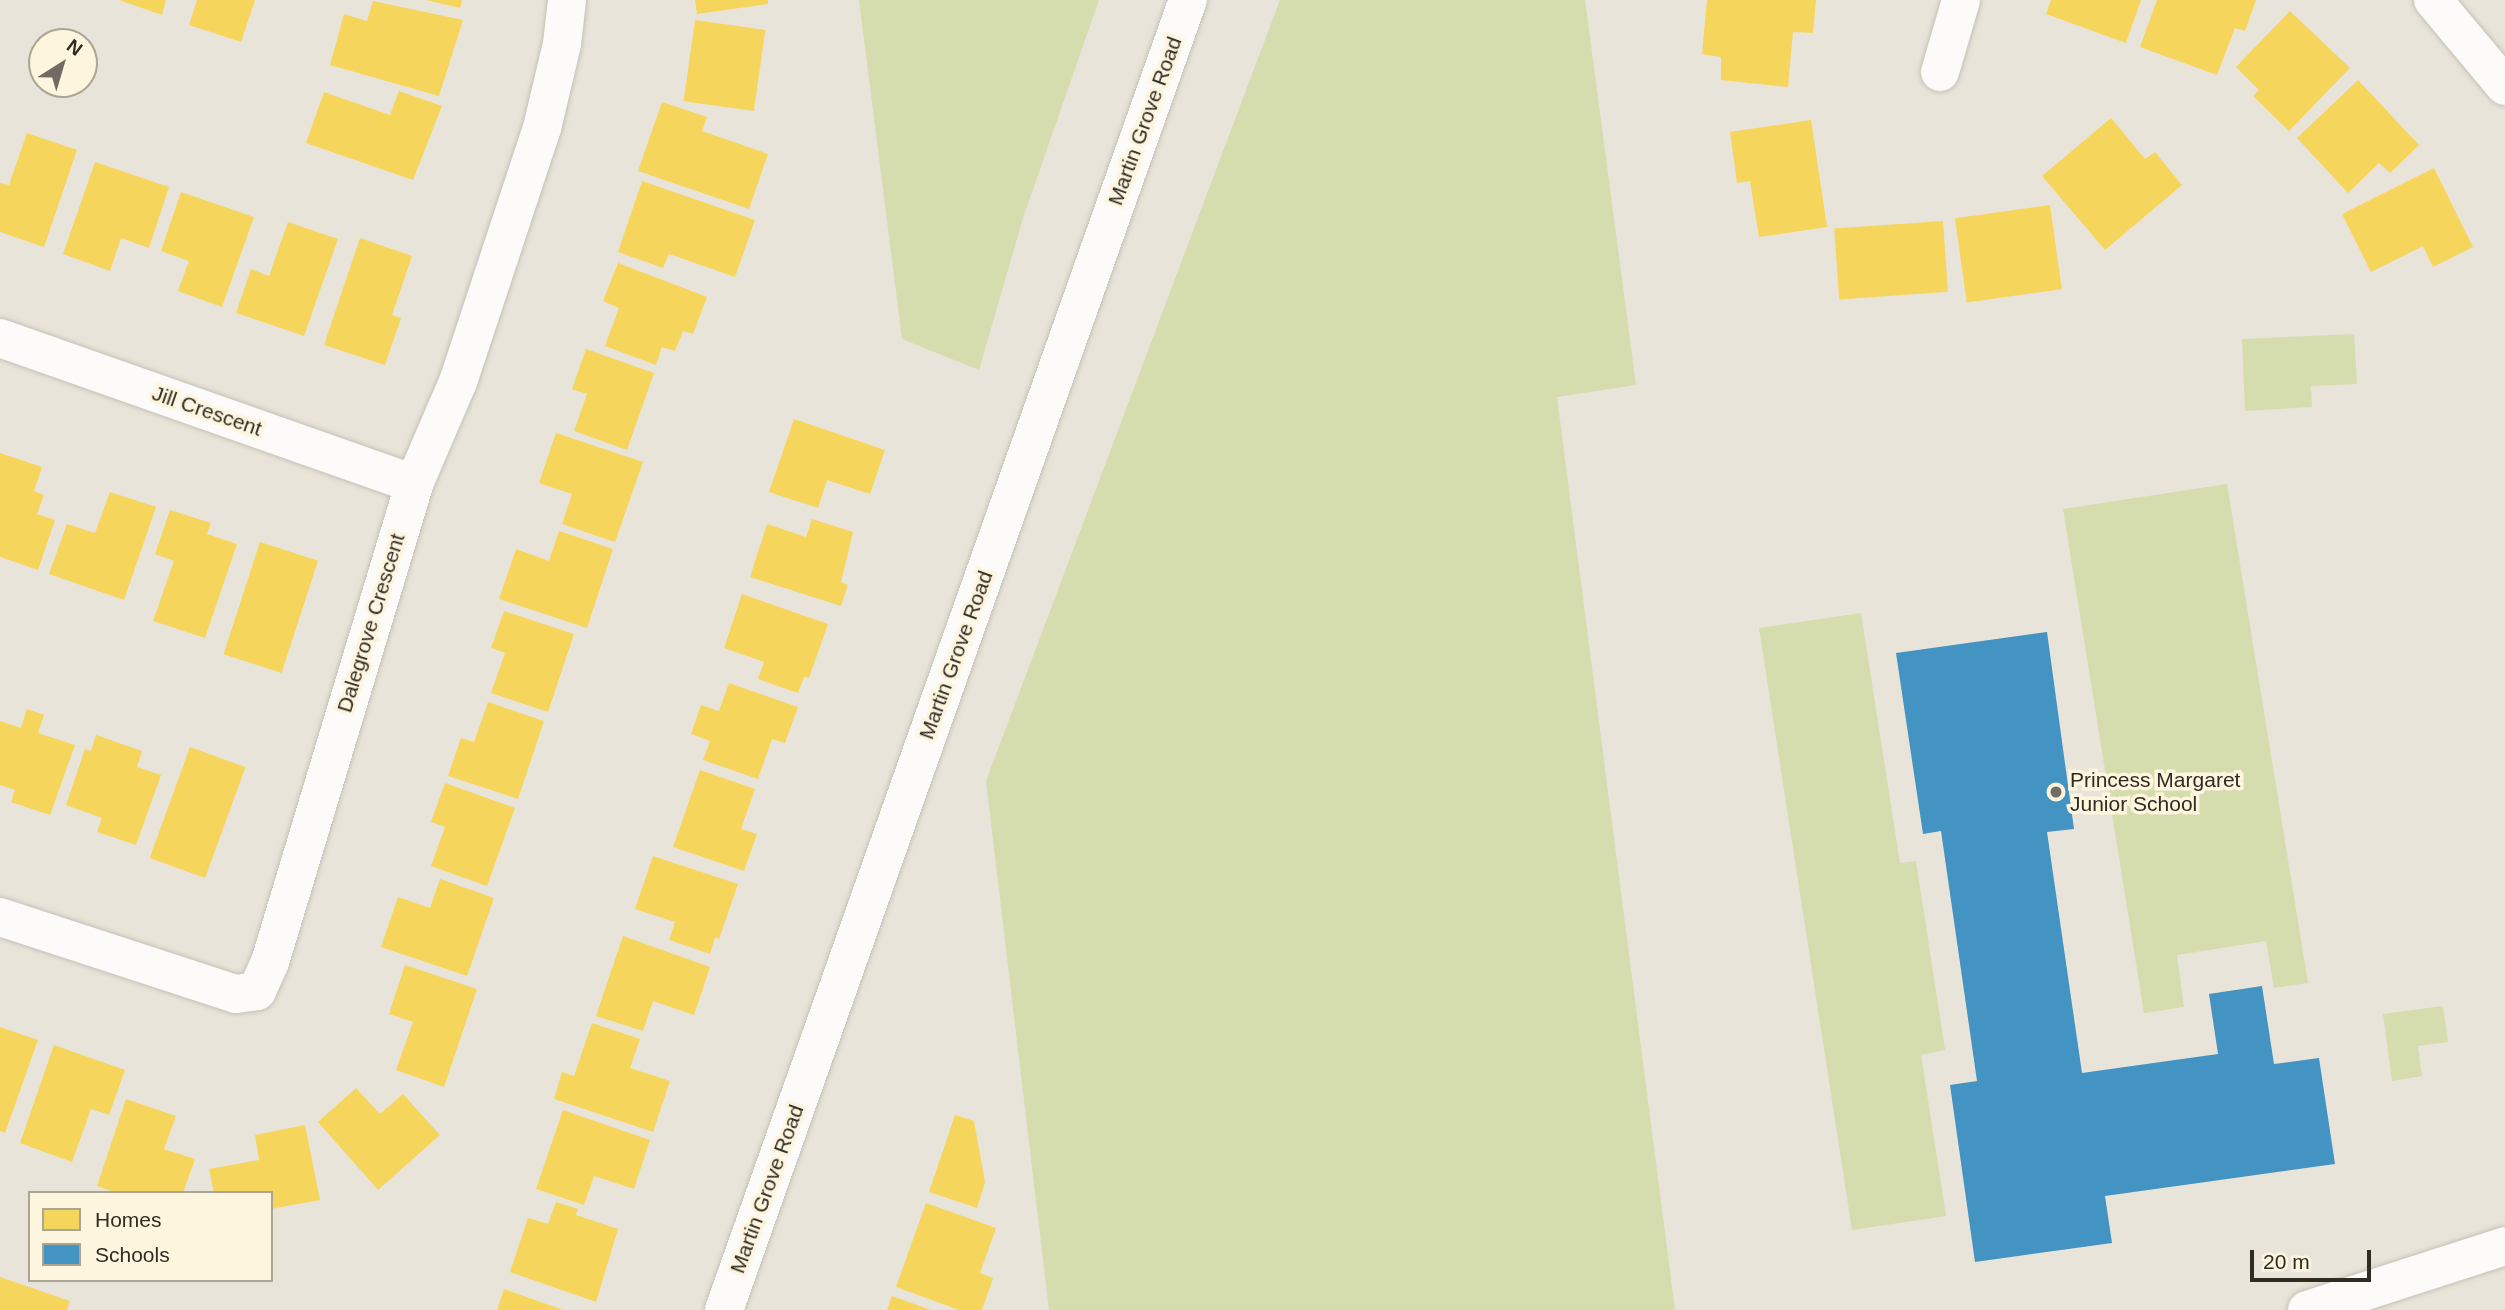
<!DOCTYPE html>
<style>
body{margin:0}
#map{position:relative;width:2505px;height:1310px;overflow:hidden;background:#e9e4d9;font-family:Helvetica,sans-serif}
div>[style]{position:absolute}
.green>*{inset:0;background:#d5dcad}
.homes>*{inset:0;background:#f6d55c;transform-origin:0 0}
.schools>*{inset:0;background:#4393c3}
.roads{filter:drop-shadow(0 0 2px #c5c1b7) drop-shadow(0 0 2px #c5c1b7)}
.minor>*{height:38px;margin:-19px;padding:0 19px;transform-origin:19px;border-radius:19px;background:#fcfbf9}
.secondary>*{height:38px;margin:-19px;padding:0 19px;transform-origin:19px;border-radius:19px;background:#fcfbf9}
.dots>*{width:19px;height:19px;translate:-50% -50%;box-sizing:border-box;border:4px solid #fef5df;border-radius:50%}
span{translate:-50% -50%;white-space:nowrap;text-align:center;line-height:1.15;-webkit-text-stroke:7px #fef5df;paint-order:stroke}
.street-label{font-size:21px;color:#2f2c24}
.poi-label{font-size:21px;color:#2f2c24}
.left{translate:0 -50%;text-align:left}
.legend{position:absolute;left:28px;top:1191px;width:245px;height:91px;box-sizing:border-box;background:#fef5df;border:2px solid #aba594;margin:0;padding:9px 12px;list-style:none;font-size:21px;color:#2f2c24}
.legend li{display:flex;align-items:center;gap:14px;height:35px}
.legend b{width:35px;border:2px solid #aba594}
.north{position:absolute;left:28px;top:28px;width:70px;height:70px;box-sizing:border-box;background:#fef5df;border:2px solid #aba594;border-radius:50%;rotate:37deg;font-size:19px;font-weight:700;line-height:28px;text-align:center;color:#2f2c24}
.north::after{content:'';display:block;margin:auto;width:24px;height:32px;background:#706c63;clip-path:polygon(50% 0,100% 100%,50% 72%,0 100%)}
.scale{position:absolute;left:2250px;top:1250px;width:121px;height:32px;box-sizing:border-box;border:4px solid #2f2c24;border-top:0;padding-left:9px;font-size:21px;line-height:24px;white-space:nowrap;color:#2f2c24;-webkit-text-stroke:5px #fef5df;paint-order:stroke}
</style>
<div id="map">
<div class="green">
<i style="clip-path:polygon(859px 0,1099px 0,1023px 218px,979px 370px,902px 339px)"></i>
<i style="clip-path:polygon(1280px 0,1585px 0,1636px 385px,1557px 397px,1675px 1310px,1049px 1310px,986px 781px)"></i>
<i style="clip-path:polygon(2354px 334px,2357px 384px,2311px 386px,2312px 407px,2245px 411px,2242px 339px)"></i>
<i style="clip-path:polygon(2227px 484px,2308px 983px,2274px 988px,2266px 941px,2177px 955px,2184px 1007px,2144px 1013px,2063px 509px)"></i>
<i style="clip-path:polygon(1861px 613px,1900px 863px,1916px 861px,1945px 1050px,1921px 1055px,1946px 1216px,1852px 1230px,1759px 628px)"></i>
<i style="clip-path:polygon(2443px 1006px,2448px 1042px,2418px 1046px,2422px 1076px,2392px 1081px,2383px 1014px)"></i>
</div>
<div class="homes">
<i style="clip-path:polygon(119px 0,166px 0,162px 15px)"></i>
<i style="clip-path:polygon(197px 0,255px 0,241px 42px,189px 25px)"></i>
<i style="clip-path:polygon(426px 0,462px 0,460px 8px)"></i>
<i style="clip-path:polygon(695px 0,768px 0,768px 4px,697px 14px)"></i>
<i style="clip-path:polygon(1707px 0,1816px 0,1813px 33px,1793px 32px,1788px 87px,1721px 80px,1721px 57px,1702px 54px)"></i>
<i style="clip-path:polygon(2051px 0,2141px 0,2126px 43px,2046px 14px)"></i>
<i style="clip-path:polygon(2157px 0,2256px 0,2245px 31px,2235px 28px,2217px 75px,2140px 47px)"></i>
<i style="clip-path:polygon(373px 1px,463px 20px,439px 96px,330px 65px,344px 14px,367px 21px)"></i>
<i style="clip-path:polygon(2290px 11px,2350px 68px,2289px 131px,2253px 96px,2259px 90px,2236px 67px)"></i>
<i style="left:695px;top:20px;width:71px;height:82px;rotate:8deg"></i>
<i style="clip-path:polygon(2358px 80px,2419px 145px,2390px 173px,2379px 163px,2348px 193px,2297px 138px)"></i>
<i style="clip-path:polygon(399px 91px,442px 106px,413px 180px,306px 143px,324px 92px,390px 115px)"></i>
<i style="clip-path:polygon(662px 102px,707px 117px,702px 131px,768px 154px,749px 209px,638px 171px)"></i>
<i style="clip-path:polygon(2111px 118px,2145px 159px,2155px 152px,2182px 185px,2105px 250px,2042px 176px)"></i>
<i style="clip-path:polygon(1811px 120px,1827px 227px,1759px 237px,1750px 181px,1737px 183px,1730px 132px)"></i>
<i style="clip-path:polygon(27px 133px,77px 150px,44px 247px,0 232px,0 183px,9px 185px)"></i>
<i style="clip-path:polygon(95px 162px,169px 187px,149px 248px,121px 238px,110px 271px,63px 254px)"></i>
<i style="clip-path:polygon(2434px 168px,2473px 247px,2433px 267px,2423px 246px,2371px 272px,2342px 214px)"></i>
<i style="clip-path:polygon(642px 181px,755px 220px,735px 277px,669px 254px,663px 268px,618px 252px)"></i>
<i style="clip-path:polygon(181px 192px,254px 217px,222px 307px,178px 291px,189px 261px,161px 251px)"></i>
<i style="left:2050px;top:205px;width:85px;height:96px;rotate:82deg"></i>
<i style="left:1943px;top:221px;width:71px;height:109px;rotate:86deg"></i>
<i style="clip-path:polygon(288px 222px,338px 239px,304px 336px,236px 313px,251px 269px,269px 276px)"></i>
<i style="clip-path:polygon(360px 238px,412px 256px,392px 315px,401px 318px,385px 365px,324px 345px)"></i>
<i style="clip-path:polygon(618px 263px,707px 297px,693px 334px,683px 331px,675px 351px,662px 347px,656px 365px,605px 346px,619px 308px,603px 301px)"></i>
<i style="clip-path:polygon(586px 349px,654px 373px,627px 450px,574px 431px,587px 394px,572px 389px)"></i>
<i style="clip-path:polygon(794px 419px,885px 450px,870px 494px,827px 480px,818px 508px,769px 492px)"></i>
<i style="clip-path:polygon(556px 433px,643px 462px,615px 542px,562px 524px,572px 494px,539px 483px)"></i>
<i style="clip-path:polygon(0 453px,42px 467px,34px 491px,44px 495px,37px 514px,55px 520px,38px 570px,0 557px)"></i>
<i style="clip-path:polygon(110px 492px,156px 507px,124px 600px,49px 574px,67px 524px,95px 533px)"></i>
<i style="clip-path:polygon(170px 510px,211px 523px,207px 534px,237px 544px,205px 638px,153px 621px,174px 561px,155px 554px)"></i>
<i style="clip-path:polygon(812px 519px,853px 532px,841px 582px,848px 585px,841px 606px,750px 577px,767px 524px,806px 537px)"></i>
<i style="clip-path:polygon(559px 531px,613px 549px,587px 628px,499px 599px,516px 549px,549px 561px)"></i>
<i style="left:260px;top:542px;width:61px;height:118px;rotate:18deg"></i>
<i style="clip-path:polygon(742px 594px,828px 624px,809px 678px,804px 677px,798px 693px,758px 679px,764px 662px,724px 648px)"></i>
<i style="clip-path:polygon(504px 611px,574px 634px,548px 712px,491px 693px,505px 653px,491px 648px)"></i>
<i style="clip-path:polygon(729px 683px,798px 707px,785px 743px,772px 739px,758px 779px,703px 760px,710px 741px,691px 734px,701px 705px,719px 711px)"></i>
<i style="clip-path:polygon(488px 702px,544px 721px,518px 799px,448px 776px,461px 738px,474px 742px)"></i>
<i style="clip-path:polygon(27px 709px,44px 715px,38px 733px,75px 745px,50px 815px,11px 802px,15px 790px,0 785px,0 721px,21px 728px)"></i>
<i style="clip-path:polygon(96px 735px,142px 751px,137px 767px,161px 775px,136px 845px,97px 832px,102px 818px,66px 805px,85px 749px,91px 751px)"></i>
<i style="left:190px;top:747px;width:59px;height:118px;rotate:20deg"></i>
<i style="clip-path:polygon(700px 770px,755px 789px,741px 829px,757px 834px,744px 871px,673px 847px)"></i>
<i style="clip-path:polygon(445px 783px,515px 808px,487px 886px,431px 866px,445px 827px,431px 822px)"></i>
<i style="clip-path:polygon(653px 856px,738px 884px,719px 939px,715px 937px,710px 954px,669px 940px,675px 922px,635px 909px)"></i>
<i style="clip-path:polygon(440px 879px,494px 898px,467px 976px,381px 947px,398px 897px,430px 908px)"></i>
<i style="clip-path:polygon(623px 936px,710px 967px,694px 1015px,653px 1001px,643px 1031px,596px 1016px)"></i>
<i style="clip-path:polygon(405px 965px,477px 989px,444px 1087px,396px 1070px,413px 1022px,389px 1014px)"></i>
<i style="clip-path:polygon(592px 1023px,640px 1039px,630px 1068px,670px 1081px,653px 1132px,554px 1099px,562px 1072px,574px 1076px)"></i>
<i style="clip-path:polygon(0 1027px,38px 1040px,5px 1133px,0 1131px)"></i>
<i style="clip-path:polygon(54px 1045px,125px 1070px,109px 1115px,91px 1109px,72px 1162px,20px 1143px)"></i>
<i style="clip-path:polygon(356px 1088px,380px 1114px,403px 1094px,440px 1135px,378px 1190px,318px 1122px)"></i>
<i style="clip-path:polygon(126px 1099px,176px 1116px,164px 1149px,195px 1159px,183px 1193px,116px 1193px,97px 1186px)"></i>
<i style="clip-path:polygon(563px 1110px,650px 1140px,634px 1189px,594px 1176px,584px 1205px,536px 1189px)"></i>
<i style="clip-path:polygon(955px 1115px,974px 1121px,985px 1182px,977px 1208px,929px 1192px)"></i>
<i style="clip-path:polygon(305px 1125px,320px 1200px,271px 1209px,271px 1193px,214px 1193px,209px 1169px,259px 1160px,255px 1135px)"></i>
<i style="clip-path:polygon(556px 1202px,578px 1209px,576px 1215px,618px 1229px,596px 1302px,510px 1272px,528px 1218px,548px 1224px)"></i>
<i style="clip-path:polygon(926px 1203px,996px 1228px,980px 1273px,993px 1278px,982px 1310px,959px 1310px,896px 1287px)"></i>
<i style="clip-path:polygon(0 1277px,70px 1301px,67px 1310px,0 1310px)"></i>
<i style="clip-path:polygon(504px 1289px,563px 1310px,497px 1310px)"></i>
<i style="clip-path:polygon(892px 1296px,931px 1310px,887px 1310px)"></i>
</div>
<div class="schools">
<i style="clip-path:polygon(2047px 632px,2074px 829px,2047px 832px,2082px 1073px,2218px 1054px,2209px 994px,2262px 986px,2274px 1064px,2319px 1058px,2335px 1164px,2105px 1196px,2112px 1243px,1975px 1262px,1950px 1085px,1977px 1081px,1941px 831px,1923px 834px,1896px 653px)"></i>
</div>
<div class="roads">
<div class="minor">
<i style="left:2433px;top:0;width:112px;rotate:50.1deg"></i>
<i style="left:1940px;top:72px;width:75px;rotate:-73.7deg"></i>
<i style="left:0;top:338px;width:439px;rotate:19.4deg"></i>
<i style="left:0;top:917px;width:248px;rotate:18.1deg"></i>
<i style="left:236px;top:994px;width:21px;rotate:-8deg"></i>
<i style="left:257px;top:991px;width:32px;rotate:-66deg"></i>
<i style="left:270px;top:962px;width:499px;rotate:-73.2deg"></i>
<i style="left:414px;top:484px;width:111px;rotate:-66.7deg"></i>
<i style="left:458px;top:382px;width:268px;rotate:-71.7deg"></i>
<i style="left:542px;top:128px;width:86px;rotate:-76.6deg"></i>
<i style="left:562px;top:44px;width:44px;rotate:-83.5deg"></i>
<i style="left:2307px;top:1310px;width:208px;rotate:-17.9deg"></i>
</div>
<div class="secondary">
<i style="left:724px;top:1310px;width:1390px;rotate:-70.5deg"></i>
</div>
</div>
<div class="dots">
<i style="left:2056px;top:792px;background:#706c63"></i>
</div>
<div class="street-label">
<span style="left:1145px;top:121px;rotate:-70deg">Martin Grove Road</span>
<span style="left:207px;top:411px;rotate:19deg">Jill Crescent</span>
<span style="left:371px;top:623px;rotate:-73deg">Dalegrove Crescent</span>
<span style="left:956px;top:655px;rotate:-70deg">Martin Grove Road</span>
<span style="left:767px;top:1189px;rotate:-70deg">Martin Grove Road</span>
</div>
<div class="poi-label">
<span class="left" style="left:2070px;top:792px">Princess Margaret<br>Junior School</span>
</div>
<ul class="legend">
<li><b style="height:19px;background:#f6d55c"></b>Homes</li>
<li><b style="height:19px;background:#4393c3"></b>Schools</li>
</ul>
<div class="north">N</div>
<div class="scale">20 m</div>
</div>
